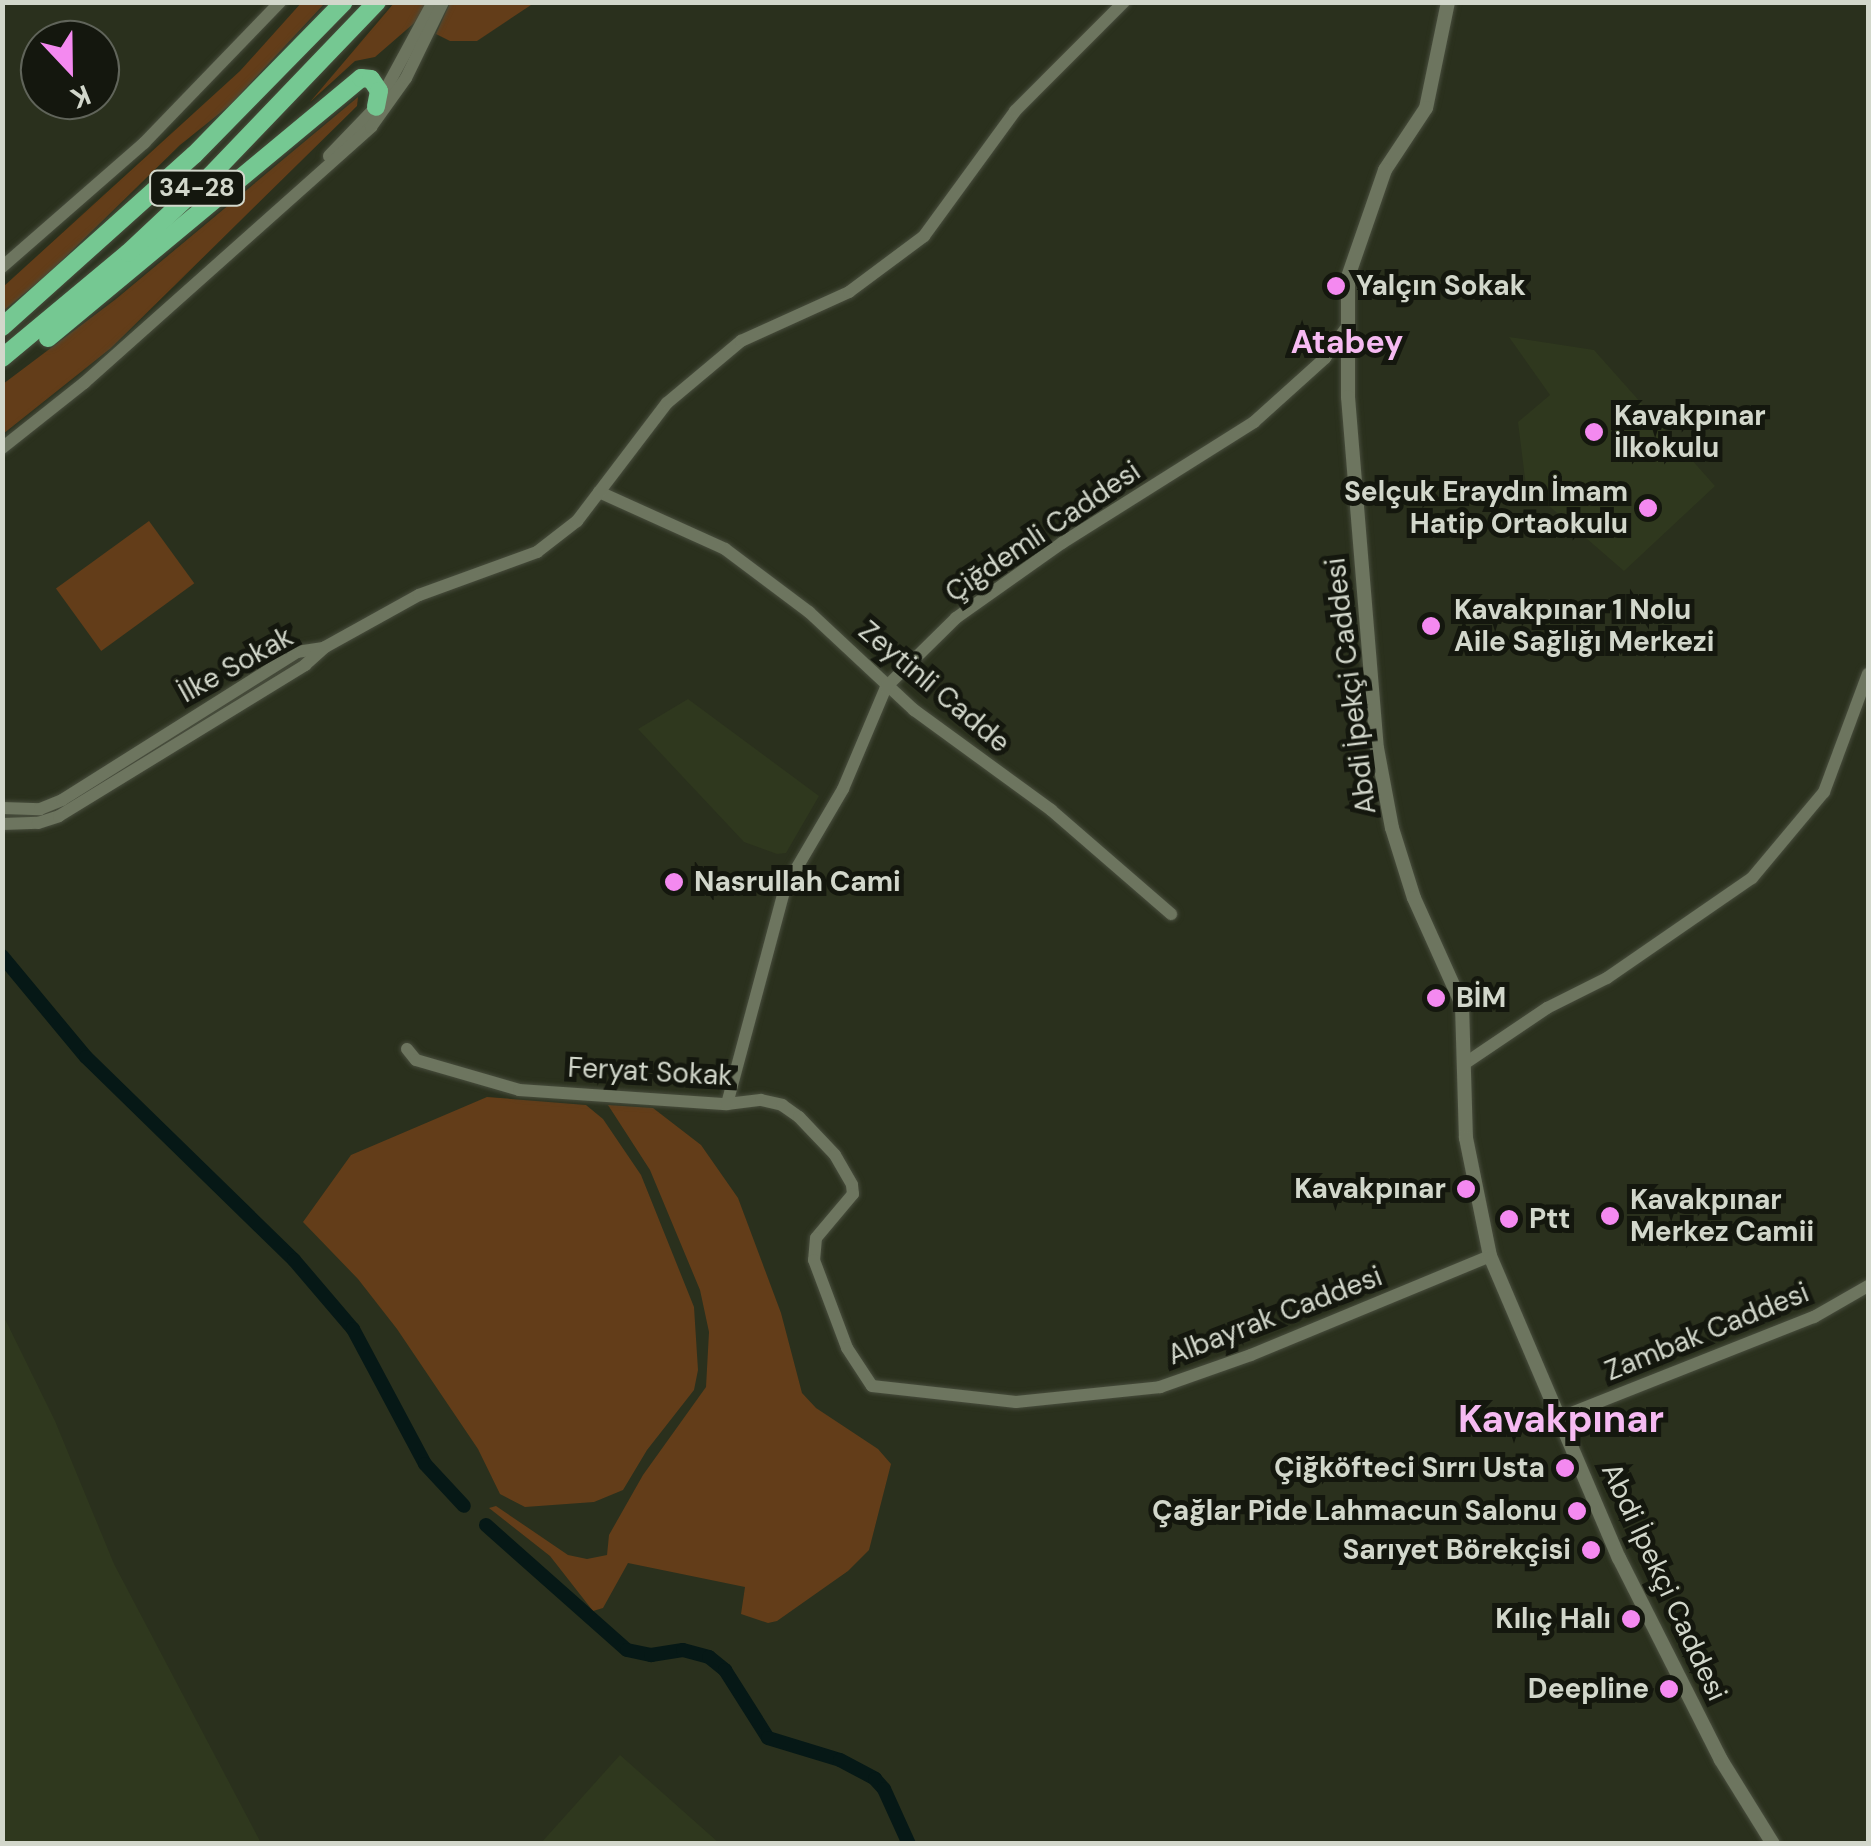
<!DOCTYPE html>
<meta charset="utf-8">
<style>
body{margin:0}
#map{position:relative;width:1871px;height:1846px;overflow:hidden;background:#2a301d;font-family:"DM Sans",sans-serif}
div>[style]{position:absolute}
.built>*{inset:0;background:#2f381e}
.green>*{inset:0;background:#633d19;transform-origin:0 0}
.canal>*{height:14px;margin:-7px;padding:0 7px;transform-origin:7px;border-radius:7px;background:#061816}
.roads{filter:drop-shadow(0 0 2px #484d3d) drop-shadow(0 0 2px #484d3d)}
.tertiary>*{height:12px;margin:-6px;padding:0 6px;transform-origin:6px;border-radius:6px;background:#6d755f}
.secondary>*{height:14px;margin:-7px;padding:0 7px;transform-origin:7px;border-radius:7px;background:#6d755f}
.motorway>*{height:18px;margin:-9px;padding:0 9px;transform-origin:9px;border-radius:9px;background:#75c892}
.dots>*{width:28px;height:28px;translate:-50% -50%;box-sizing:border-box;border:5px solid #14170e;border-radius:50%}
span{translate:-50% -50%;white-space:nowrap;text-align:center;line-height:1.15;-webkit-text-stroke:10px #14170e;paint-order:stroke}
.shield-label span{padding:2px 8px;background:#14170e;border:2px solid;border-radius:8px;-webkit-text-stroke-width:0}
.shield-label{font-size:25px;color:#d2d7cb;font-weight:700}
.poi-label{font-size:28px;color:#d2d7cb;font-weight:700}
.left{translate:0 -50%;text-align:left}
.right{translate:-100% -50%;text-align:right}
.street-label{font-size:28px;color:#d2d7cb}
.quarter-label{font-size:32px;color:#f6baf2;font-weight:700}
.district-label{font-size:38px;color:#f6baf2;font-weight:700}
.frame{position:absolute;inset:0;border:5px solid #d2d7cb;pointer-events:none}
.north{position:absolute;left:20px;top:20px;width:100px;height:100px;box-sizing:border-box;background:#14170e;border:2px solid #60645a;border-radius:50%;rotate:158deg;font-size:28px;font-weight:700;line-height:40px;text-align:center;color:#d2d7cb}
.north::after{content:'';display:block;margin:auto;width:35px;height:45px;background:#f489f0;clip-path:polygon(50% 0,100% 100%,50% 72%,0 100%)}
</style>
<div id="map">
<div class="built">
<i style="clip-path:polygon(1509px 337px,1594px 350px,1715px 486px,1624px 571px,1526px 486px,1518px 422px,1550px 395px)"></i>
<i style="clip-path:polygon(688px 699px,819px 796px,786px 853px,777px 854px,744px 842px,638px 729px)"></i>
<i style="clip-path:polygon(3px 1315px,55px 1421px,114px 1564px,261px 1843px,3px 1843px)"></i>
<i style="clip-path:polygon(620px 1755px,719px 1843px,541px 1843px)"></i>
</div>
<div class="green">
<i style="clip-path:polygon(302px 2px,325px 3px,230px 105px,180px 145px,47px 275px,3px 311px,3px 287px,240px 71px)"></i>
<i style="clip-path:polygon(394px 3px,429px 3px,420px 18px,375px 57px,355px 61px,310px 102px)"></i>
<i style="clip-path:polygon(450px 3px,450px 2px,534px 3px,477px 41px,450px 41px,436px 34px)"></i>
<i style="clip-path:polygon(358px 97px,357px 106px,111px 348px,3px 434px,3px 384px,116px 299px)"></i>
<i style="left:149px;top:521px;width:77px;height:115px;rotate:54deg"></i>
<i style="clip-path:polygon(487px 1097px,586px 1105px,603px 1119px,641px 1175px,694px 1307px,698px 1370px,694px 1390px,647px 1450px,623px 1490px,594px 1502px,525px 1507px,500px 1494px,478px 1449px,397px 1329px,358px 1279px,303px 1222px,351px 1155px)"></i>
<i style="clip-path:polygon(608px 1105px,653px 1108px,701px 1145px,738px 1198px,781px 1313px,802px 1393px,816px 1408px,878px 1449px,891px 1464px,869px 1550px,848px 1571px,777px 1621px,768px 1623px,741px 1614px,745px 1587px,628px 1563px,603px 1608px,593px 1611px,550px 1556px,489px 1508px,496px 1506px,568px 1555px,587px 1559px,607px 1555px,609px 1535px,643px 1475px,706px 1387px,709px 1332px,700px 1290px,650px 1170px)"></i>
</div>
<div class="canal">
<i style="left:2px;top:956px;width:131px;rotate:50.3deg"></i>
<i style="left:86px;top:1057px;width:291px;rotate:44.3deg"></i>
<i style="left:294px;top:1260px;width:91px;rotate:49.5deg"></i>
<i style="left:353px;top:1329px;width:153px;rotate:61.9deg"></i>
<i style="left:425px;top:1464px;width:57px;rotate:47.1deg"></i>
<i style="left:486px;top:1525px;width:188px;rotate:41.6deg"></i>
<i style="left:627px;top:1650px;width:25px;rotate:12deg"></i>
<i style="left:651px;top:1655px;width:32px;rotate:-9deg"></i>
<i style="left:683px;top:1650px;width:27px;rotate:15deg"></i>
<i style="left:709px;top:1657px;width:21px;rotate:39deg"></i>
<i style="left:725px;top:1670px;width:80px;rotate:57.7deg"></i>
<i style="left:768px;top:1738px;width:75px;rotate:17deg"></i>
<i style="left:840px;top:1760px;width:40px;rotate:28deg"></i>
<i style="left:875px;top:1779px;width:13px;rotate:48deg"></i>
<i style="left:884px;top:1789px;width:60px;rotate:65.6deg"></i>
</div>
<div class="roads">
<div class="tertiary">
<i style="left:329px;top:156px;width:68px;rotate:-46.2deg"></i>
<i style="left:376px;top:107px;width:119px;rotate:-61.5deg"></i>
<i style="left:2px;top:267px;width:189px;rotate:-41.1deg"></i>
<i style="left:144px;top:143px;width:196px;rotate:-46deg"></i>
<i style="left:2px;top:448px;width:105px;rotate:-38.4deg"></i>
<i style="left:84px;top:383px;width:385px;rotate:-41.7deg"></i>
<i style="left:371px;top:127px;width:60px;rotate:-54.5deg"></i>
<i style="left:406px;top:78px;width:85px;rotate:-64deg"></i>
<i style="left:599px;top:492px;width:138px;rotate:24.3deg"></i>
<i style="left:725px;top:549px;width:105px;rotate:36.9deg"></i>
<i style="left:809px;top:612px;width:144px;rotate:43deg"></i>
<i style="left:914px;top:710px;width:170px;rotate:36.1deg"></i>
<i style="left:1051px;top:810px;width:159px;rotate:40.9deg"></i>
<i style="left:2px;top:808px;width:38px;rotate:2deg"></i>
<i style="left:40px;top:809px;width:24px;rotate:-22deg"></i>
<i style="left:62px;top:800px;width:278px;rotate:-32.2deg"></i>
<i style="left:297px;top:652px;width:25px;rotate:-9deg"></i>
<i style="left:2px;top:824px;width:36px;rotate:-2deg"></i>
<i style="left:38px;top:823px;width:22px;rotate:-18deg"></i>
<i style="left:59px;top:816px;width:289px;rotate:-31.5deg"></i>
<i style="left:305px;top:665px;width:27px;rotate:-42deg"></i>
<i style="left:325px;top:647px;width:107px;rotate:-29deg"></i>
<i style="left:419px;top:595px;width:126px;rotate:-20deg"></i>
<i style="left:537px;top:552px;width:51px;rotate:-37.8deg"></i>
<i style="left:577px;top:521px;width:148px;rotate:-52.7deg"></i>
<i style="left:667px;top:403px;width:97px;rotate:-40deg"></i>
<i style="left:741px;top:341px;width:119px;rotate:-24.4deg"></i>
<i style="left:849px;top:292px;width:94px;rotate:-36.7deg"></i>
<i style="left:924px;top:236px;width:155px;rotate:-53.9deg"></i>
<i style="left:1015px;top:111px;width:154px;rotate:-45deg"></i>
<i style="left:407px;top:1049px;width:14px;rotate:51deg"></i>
<i style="left:416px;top:1060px;width:107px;rotate:16.2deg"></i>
<i style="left:519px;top:1090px;width:208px;rotate:3.9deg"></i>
<i style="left:727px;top:1104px;width:34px;rotate:-7deg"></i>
<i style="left:761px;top:1100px;width:22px;rotate:13deg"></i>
<i style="left:782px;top:1105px;width:21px;rotate:35deg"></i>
<i style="left:799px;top:1117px;width:52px;rotate:46.5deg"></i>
<i style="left:835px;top:1155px;width:34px;rotate:60deg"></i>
<i style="left:852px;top:1185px;width:9px;rotate:84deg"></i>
<i style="left:853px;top:1194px;width:57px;rotate:130.1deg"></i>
<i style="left:816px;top:1238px;width:22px;rotate:95deg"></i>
<i style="left:814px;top:1260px;width:94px;rotate:69.4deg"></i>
<i style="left:847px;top:1348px;width:45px;rotate:56.7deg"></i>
<i style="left:872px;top:1386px;width:145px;rotate:6.3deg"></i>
<i style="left:1016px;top:1402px;width:145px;rotate:-5.9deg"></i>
<i style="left:1160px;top:1387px;width:96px;rotate:-19.4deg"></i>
<i style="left:1251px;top:1355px;width:259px;rotate:-22.5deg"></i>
<i style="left:1467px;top:1062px;width:97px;rotate:-34deg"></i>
<i style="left:1547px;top:1008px;width:67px;rotate:-26.6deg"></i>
<i style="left:1607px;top:978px;width:176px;rotate:-34.6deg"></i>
<i style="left:1752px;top:878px;width:112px;rotate:-50.1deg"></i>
<i style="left:1824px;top:792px;width:126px;rotate:-69.6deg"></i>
<i style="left:727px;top:1104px;width:224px;rotate:-75deg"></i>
<i style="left:785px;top:888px;width:115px;rotate:-59.6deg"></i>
<i style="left:843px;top:789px;width:111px;rotate:-67.1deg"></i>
<i style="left:886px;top:687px;width:98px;rotate:-44.6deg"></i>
<i style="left:956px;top:618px;width:130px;rotate:-35.3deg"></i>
<i style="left:1062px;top:543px;width:227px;rotate:-32.2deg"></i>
<i style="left:1254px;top:422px;width:96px;rotate:-42deg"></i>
<i style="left:1325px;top:358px;width:35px;rotate:-55deg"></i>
<i style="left:1561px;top:1417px;width:272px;rotate:-21.6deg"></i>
<i style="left:1814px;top:1317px;width:62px;rotate:-29.9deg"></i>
</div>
<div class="secondary">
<i style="left:1448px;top:2px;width:108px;rotate:101.7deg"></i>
<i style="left:1426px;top:108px;width:74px;rotate:123.5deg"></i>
<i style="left:1385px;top:170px;width:113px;rotate:109.1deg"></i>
<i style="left:1348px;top:277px;width:120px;rotate:90deg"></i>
<i style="left:1348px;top:397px;width:352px;rotate:85.3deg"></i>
<i style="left:1377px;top:748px;width:81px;rotate:79.4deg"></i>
<i style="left:1392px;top:828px;width:73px;rotate:72.6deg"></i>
<i style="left:1414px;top:898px;width:117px;rotate:65.8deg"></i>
<i style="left:1462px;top:1005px;width:133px;rotate:88.3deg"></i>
<i style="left:1466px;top:1138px;width:120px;rotate:78.5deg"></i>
<i style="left:1490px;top:1256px;width:328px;rotate:66.9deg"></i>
<i style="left:1619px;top:1558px;width:226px;rotate:63.2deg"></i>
<i style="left:1721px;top:1760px;width:99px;rotate:58.2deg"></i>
</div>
<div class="motorway">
<i style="left:2px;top:327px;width:258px;rotate:-41.9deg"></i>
<i style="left:194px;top:155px;width:214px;rotate:-45.6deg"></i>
<i style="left:48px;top:338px;width:407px;rotate:-39.7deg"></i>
<i style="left:361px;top:78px;width:10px;rotate:6deg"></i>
<i style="left:371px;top:79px;width:14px;rotate:56deg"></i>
<i style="left:379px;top:91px;width:16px;rotate:101deg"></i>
<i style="left:2px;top:358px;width:164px;rotate:-39.8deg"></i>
<i style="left:128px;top:253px;width:114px;rotate:-43.2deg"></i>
<i style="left:211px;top:175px;width:240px;rotate:-46.2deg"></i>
</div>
</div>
<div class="dots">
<i style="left:1336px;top:286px;background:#f489f0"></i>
<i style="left:1594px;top:432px;background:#f489f0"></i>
<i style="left:1648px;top:508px;background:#f489f0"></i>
<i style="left:1431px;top:626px;background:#f489f0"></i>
<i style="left:674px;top:882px;background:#f489f0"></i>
<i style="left:1436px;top:998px;background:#f489f0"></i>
<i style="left:1466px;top:1189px;background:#f489f0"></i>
<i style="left:1610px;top:1216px;background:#f489f0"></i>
<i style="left:1509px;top:1219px;background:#f489f0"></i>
<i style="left:1565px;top:1468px;background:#f489f0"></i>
<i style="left:1577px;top:1511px;background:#f489f0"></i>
<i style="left:1591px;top:1550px;background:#f489f0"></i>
<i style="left:1631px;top:1619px;background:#f489f0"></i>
<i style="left:1669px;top:1689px;background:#f489f0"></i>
</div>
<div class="shield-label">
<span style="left:197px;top:188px">34-28</span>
</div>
<div class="poi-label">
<span class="left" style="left:1356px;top:286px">Yalçın Sokak</span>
<span class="left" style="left:1614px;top:432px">Kavakpınar<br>İlkokulu</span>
<span class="right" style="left:1628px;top:508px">Selçuk Eraydın İmam<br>Hatip Ortaokulu</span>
<span class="left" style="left:1454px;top:626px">Kavakpınar 1 Nolu<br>Aile Sağlığı Merkezi</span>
<span class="left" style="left:694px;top:882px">Nasrullah Cami</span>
<span class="left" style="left:1456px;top:998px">BİM</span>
<span class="right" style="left:1446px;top:1189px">Kavakpınar</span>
<span class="left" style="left:1630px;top:1216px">Kavakpınar<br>Merkez Camii</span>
<span class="left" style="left:1529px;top:1219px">Ptt</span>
<span class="right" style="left:1545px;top:1468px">Çiğköfteci Sırrı Usta</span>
<span class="right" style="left:1557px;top:1511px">Çağlar Pide Lahmacun Salonu</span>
<span class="right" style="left:1571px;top:1550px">Sarıyet Börekçisi</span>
<span class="right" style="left:1611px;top:1619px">Kılıç Halı</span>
<span class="right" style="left:1649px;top:1689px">Deepline</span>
</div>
<div class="street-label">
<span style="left:1043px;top:532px;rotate:-34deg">Çiğdemli Caddesi</span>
<span style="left:236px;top:665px;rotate:-29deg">İlke Sokak</span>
<span style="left:1351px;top:686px;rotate:-97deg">Abdi İpekçi Caddesi</span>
<span style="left:934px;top:687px;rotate:40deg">Zeytinli Cadde</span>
<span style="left:650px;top:1072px;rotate:3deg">Feryat Sokak</span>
<span style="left:1275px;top:1316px;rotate:-21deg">Albayrak Caddesi</span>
<span style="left:1707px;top:1332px;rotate:-22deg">Zambak Caddesi</span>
<span style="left:1664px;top:1582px;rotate:65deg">Abdi İpekçi Caddesi</span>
</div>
<div class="quarter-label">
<span style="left:1347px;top:342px">Atabey</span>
</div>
<div class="district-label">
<span style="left:1561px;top:1420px">Kavakpınar</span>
</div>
<div class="frame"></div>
<div class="north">K</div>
</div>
